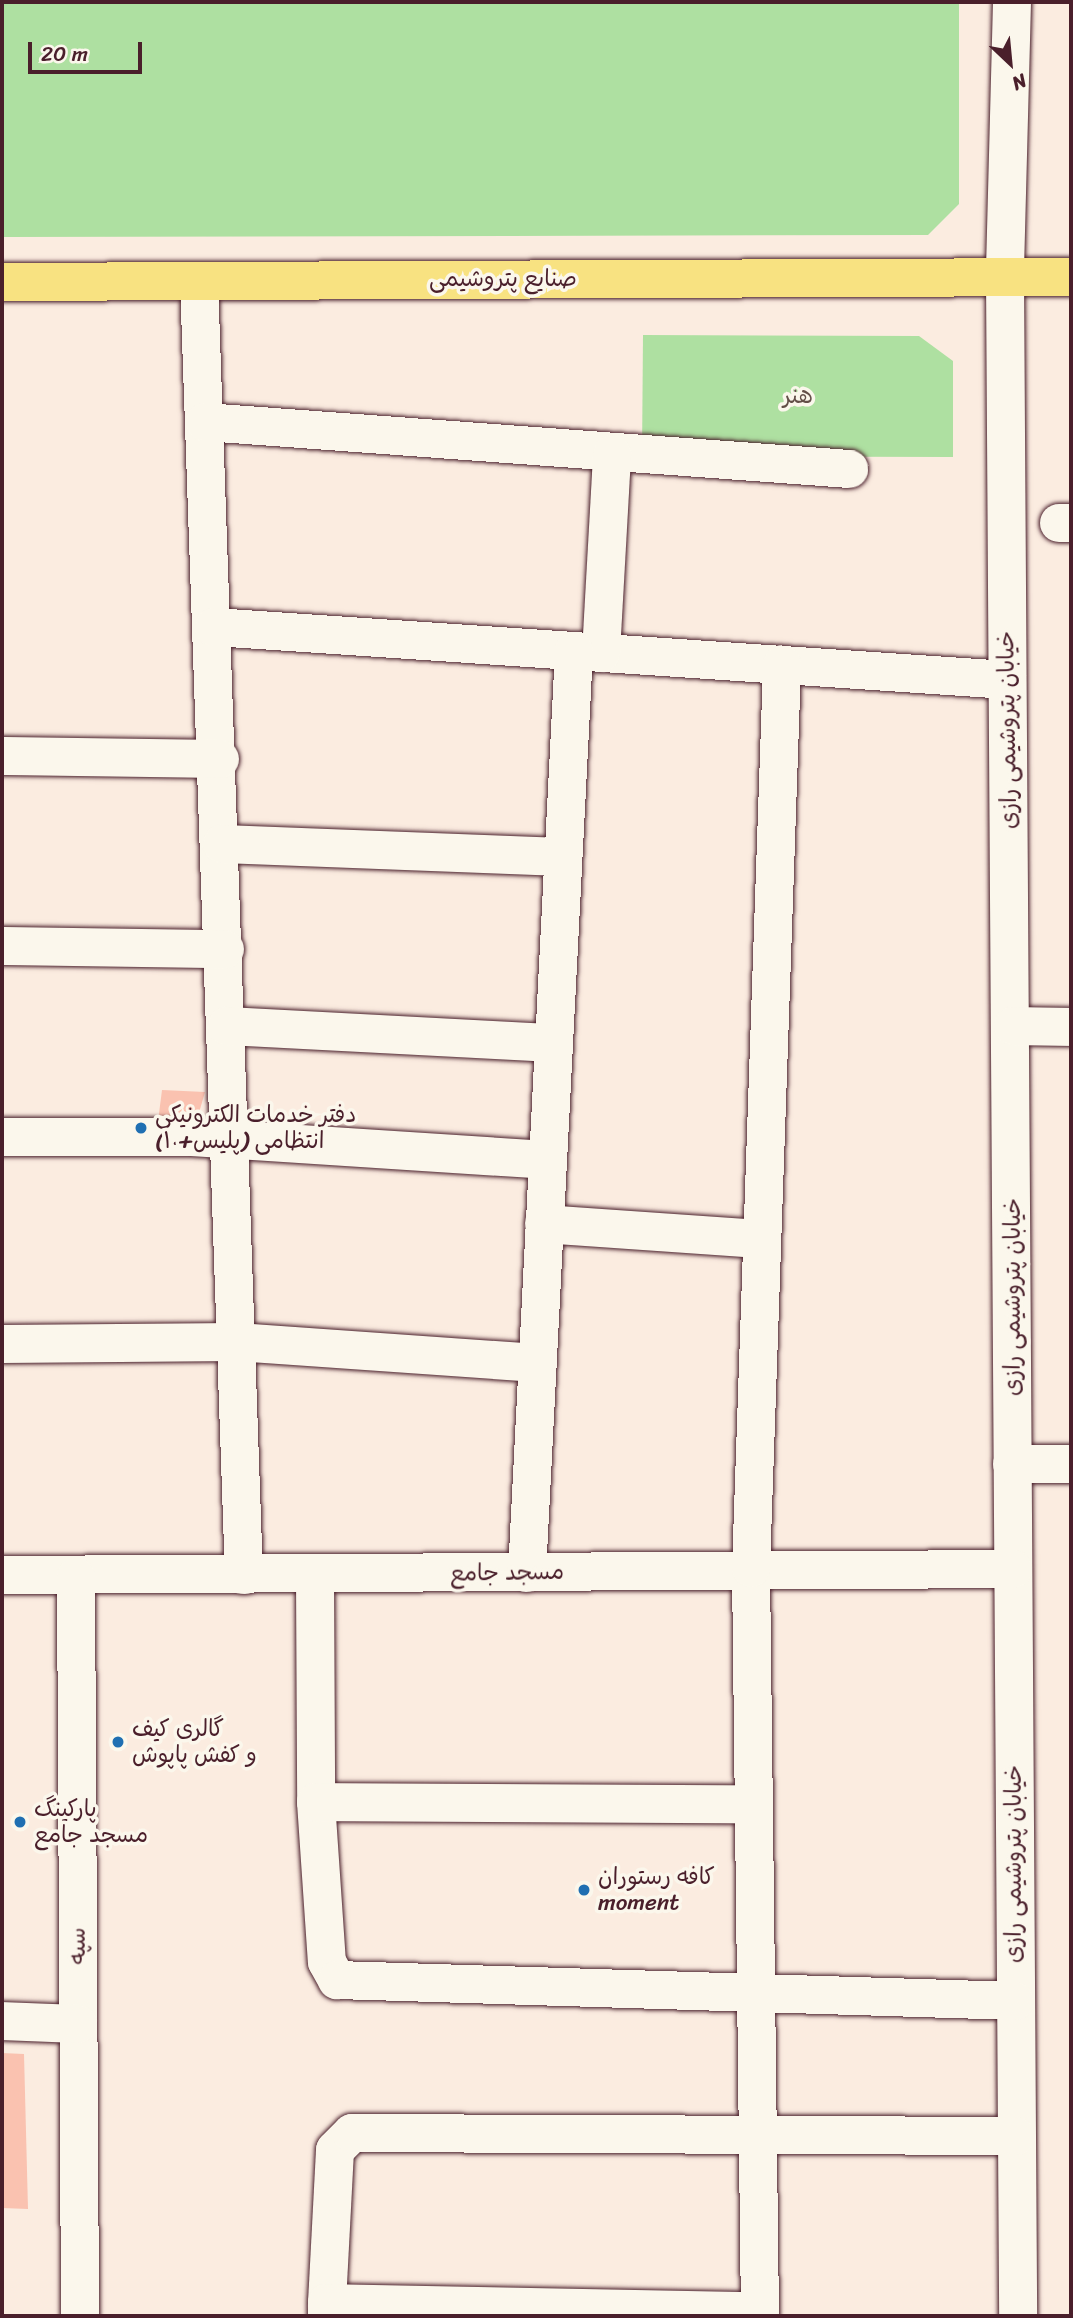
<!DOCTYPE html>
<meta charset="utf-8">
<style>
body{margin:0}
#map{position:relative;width:1073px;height:2318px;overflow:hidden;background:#fbece0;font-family:Sriracha,"Playpen Sans Arabic",sans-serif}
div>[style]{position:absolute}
.green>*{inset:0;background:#aee0a1}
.building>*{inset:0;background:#fac2b0}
.roads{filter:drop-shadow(0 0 2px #4a1f2b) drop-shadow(0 0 2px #4a1f2b)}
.minor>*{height:38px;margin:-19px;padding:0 19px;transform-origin:19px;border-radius:19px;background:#fbf7ec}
.major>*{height:38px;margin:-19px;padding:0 19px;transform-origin:19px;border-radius:19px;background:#f8e281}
.dots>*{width:19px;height:19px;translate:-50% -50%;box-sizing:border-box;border:4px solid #fbf7ec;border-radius:50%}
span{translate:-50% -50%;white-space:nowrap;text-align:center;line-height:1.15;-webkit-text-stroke:7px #fbf7ec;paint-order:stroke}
.street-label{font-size:23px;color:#4a1f2b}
.park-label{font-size:23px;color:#634f48}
.poi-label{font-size:23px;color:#4a1f2b}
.left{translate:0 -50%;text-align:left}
.frame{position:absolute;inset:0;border:4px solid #4a1f2b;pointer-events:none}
.north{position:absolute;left:975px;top:28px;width:70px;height:70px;-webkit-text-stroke:5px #fbf7ec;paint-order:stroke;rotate:154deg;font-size:19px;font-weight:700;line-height:28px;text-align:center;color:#4a1f2b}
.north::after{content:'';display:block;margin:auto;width:24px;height:32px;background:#4a1f2b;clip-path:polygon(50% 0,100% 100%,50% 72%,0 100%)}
.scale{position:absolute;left:28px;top:42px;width:114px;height:32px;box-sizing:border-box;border:4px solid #4a1f2b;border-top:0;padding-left:9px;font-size:21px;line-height:24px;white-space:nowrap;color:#4a1f2b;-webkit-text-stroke:5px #fbf7ec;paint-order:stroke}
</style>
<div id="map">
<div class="green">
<i style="clip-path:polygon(2px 2px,959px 2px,959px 204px,928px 235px,2px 237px)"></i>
<i style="clip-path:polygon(643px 335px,919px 336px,953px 361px,953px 457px,642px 456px)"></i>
</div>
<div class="building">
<i style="clip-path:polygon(162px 1090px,205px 1092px,192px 1137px,156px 1137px)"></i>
<i style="clip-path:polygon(2px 2053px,24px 2054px,28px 2209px,2px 2208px)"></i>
</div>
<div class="roads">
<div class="minor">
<i style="left:1012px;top:2px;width:275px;rotate:91.5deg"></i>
<i style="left:1005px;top:277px;width:2039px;rotate:89.63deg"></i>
<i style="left:199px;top:281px;width:1295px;rotate:88.01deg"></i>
<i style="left:205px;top:422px;width:646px;rotate:4.17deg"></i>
<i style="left:1059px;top:523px;width:12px"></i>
<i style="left:214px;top:627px;width:795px;rotate:3.82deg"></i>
<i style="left:601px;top:653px;width:199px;rotate:-86.8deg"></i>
<i style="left:2px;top:756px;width:218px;rotate:0.8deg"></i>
<i style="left:222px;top:844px;width:341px;rotate:2.2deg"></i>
<i style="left:2px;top:946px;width:223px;rotate:0.8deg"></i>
<i style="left:227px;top:1026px;width:327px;rotate:3deg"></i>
<i style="left:1013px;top:1026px;width:58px;rotate:1deg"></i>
<i style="left:2px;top:1137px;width:190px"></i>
<i style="left:192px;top:1137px;width:355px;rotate:3.7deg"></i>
<i style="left:544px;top:1224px;width:215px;rotate:4deg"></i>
<i style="left:2px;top:1344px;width:235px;rotate:-0.5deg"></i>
<i style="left:237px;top:1342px;width:301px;rotate:4deg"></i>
<i style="left:1012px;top:1464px;width:59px"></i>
<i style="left:527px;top:1573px;width:923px;rotate:-87.08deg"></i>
<i style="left:2px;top:1575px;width:1011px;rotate:-0.34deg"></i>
<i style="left:76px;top:1577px;width:739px;rotate:89.69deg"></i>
<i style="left:315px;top:1577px;width:225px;rotate:89.7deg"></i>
<i style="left:316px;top:1802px;width:160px;rotate:86.1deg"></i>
<i style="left:327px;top:1962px;width:21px;rotate:61deg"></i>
<i style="left:337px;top:1980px;width:678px;rotate:1.77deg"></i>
<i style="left:316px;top:1802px;width:438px;rotate:0.3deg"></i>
<i style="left:2px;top:2021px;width:76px;rotate:2.3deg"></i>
<i style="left:327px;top:2303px;width:153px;rotate:-87deg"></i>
<i style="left:335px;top:2150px;width:24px;rotate:-45deg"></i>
<i style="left:352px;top:2133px;width:664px;rotate:0.26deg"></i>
<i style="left:327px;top:2316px;width:13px;rotate:-90deg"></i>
<i style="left:327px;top:2303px;width:433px;rotate:1.1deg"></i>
<i style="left:760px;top:2316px;width:748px;rotate:-90.69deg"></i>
<i style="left:751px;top:1568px;width:904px;rotate:-88.03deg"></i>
</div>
<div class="major">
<i style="left:2px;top:282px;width:1069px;rotate:-0.27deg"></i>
</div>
</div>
<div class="dots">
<i style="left:141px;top:1128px;background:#1f6fb2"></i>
<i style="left:118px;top:1742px;background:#1f6fb2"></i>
<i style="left:20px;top:1822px;background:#1f6fb2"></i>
<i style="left:584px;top:1890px;background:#1f6fb2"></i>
</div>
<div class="street-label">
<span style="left:503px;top:279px">صنایع پتروشیمی</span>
<span style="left:1008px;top:730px;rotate:-91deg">خیابان پتروشیمی رازی</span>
<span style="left:1013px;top:1297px;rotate:-90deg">خیابان پتروشیمی رازی</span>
<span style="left:507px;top:1573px;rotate:-1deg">مسجد جامع</span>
<span style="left:1014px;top:1864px;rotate:-90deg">خیابان پتروشیمی رازی</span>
<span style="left:78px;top:1946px;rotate:-90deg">سپه</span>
</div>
<div class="park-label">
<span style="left:798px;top:396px">هنر</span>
</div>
<div class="poi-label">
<span class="left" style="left:155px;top:1128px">دفتر خدمات الکترونیکی<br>انتظامی (پلیس+۱۰)</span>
<span class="left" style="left:132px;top:1742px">گالری کیف<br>و کفش پاپوش</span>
<span class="left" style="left:34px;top:1822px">پارکینگ<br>مسجد جامع</span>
<span class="left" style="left:598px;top:1890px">کافه رستوران<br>moment</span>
</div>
<div class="frame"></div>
<div class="north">N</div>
<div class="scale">20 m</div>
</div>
